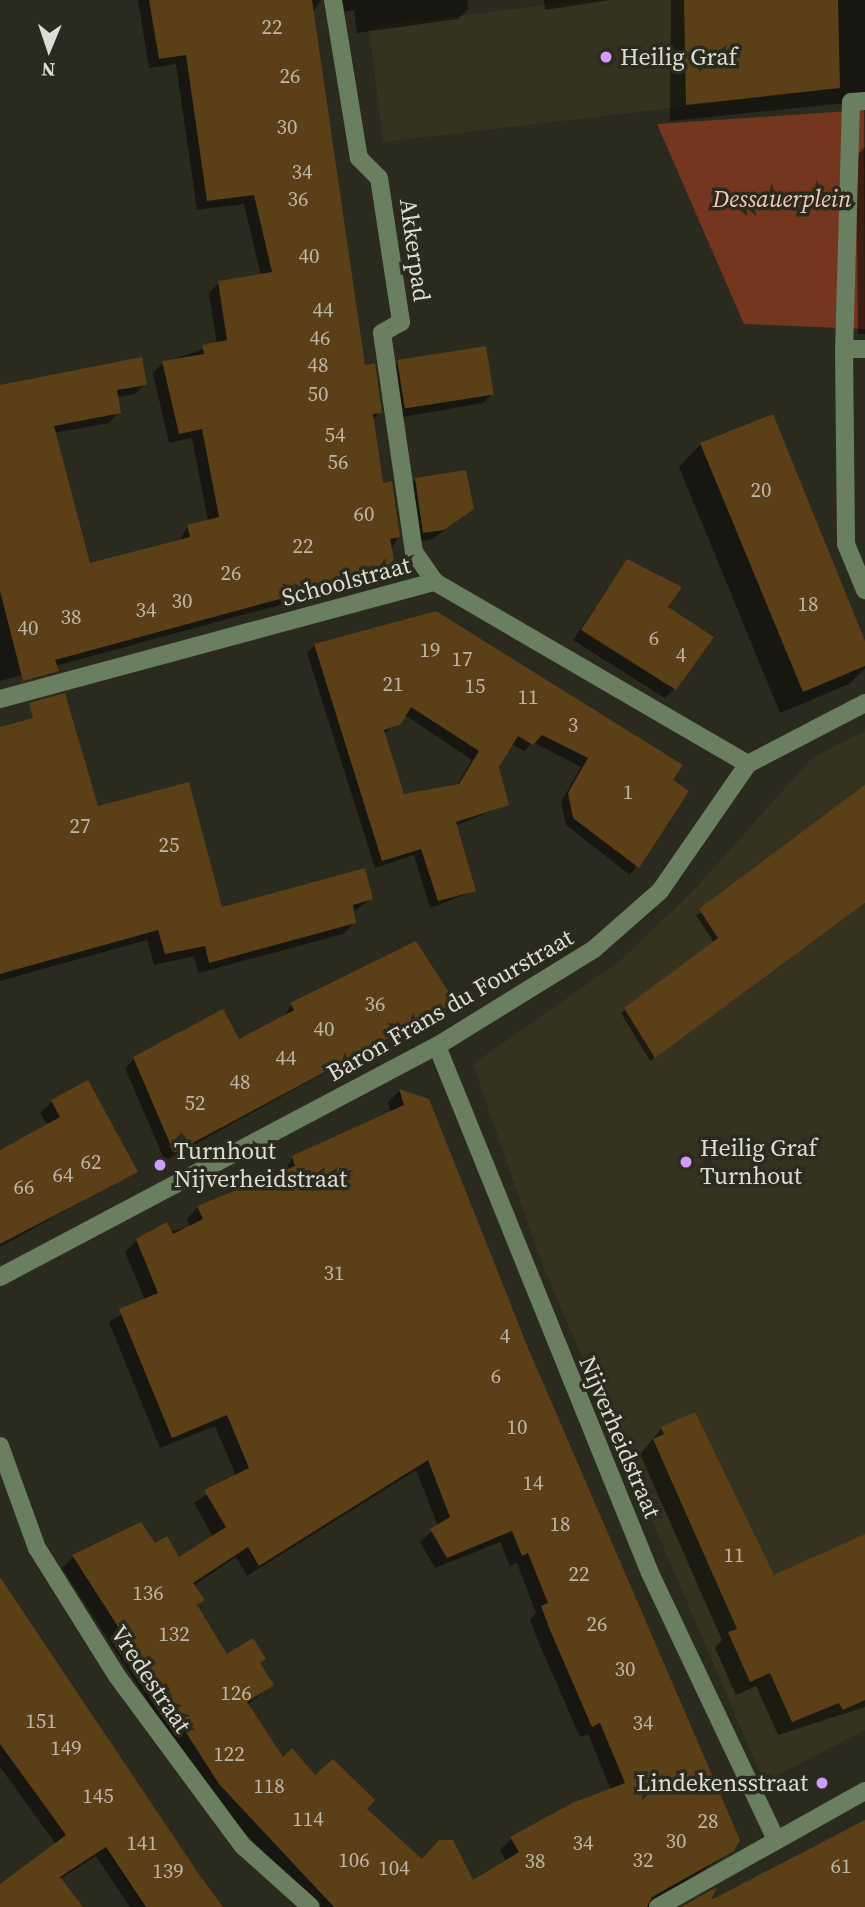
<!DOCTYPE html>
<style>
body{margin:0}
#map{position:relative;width:865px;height:1907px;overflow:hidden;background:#2b2a1e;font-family:"Source Serif 4",serif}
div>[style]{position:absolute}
.built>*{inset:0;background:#353320}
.green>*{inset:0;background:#74361e}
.shadow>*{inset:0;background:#0007}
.building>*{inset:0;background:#5b3f17;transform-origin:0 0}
.minor>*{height:18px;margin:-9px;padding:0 9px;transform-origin:9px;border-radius:9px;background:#6a7e60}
.dots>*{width:19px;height:19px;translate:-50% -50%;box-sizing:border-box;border:4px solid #2b2a1e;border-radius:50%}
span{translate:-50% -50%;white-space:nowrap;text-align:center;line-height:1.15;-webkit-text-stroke:7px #2b2a1e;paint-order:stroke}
.number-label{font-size:21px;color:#bcb6a6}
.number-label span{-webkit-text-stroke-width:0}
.poi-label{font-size:24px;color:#ddddd5}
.left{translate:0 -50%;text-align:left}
.right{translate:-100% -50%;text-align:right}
.park-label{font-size:24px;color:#f4c7b6;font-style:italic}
.street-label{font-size:24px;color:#ddddd5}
.north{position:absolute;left:14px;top:14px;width:70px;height:70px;-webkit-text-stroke:5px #2b2a1e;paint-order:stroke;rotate:182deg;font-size:19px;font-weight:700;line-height:28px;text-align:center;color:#ddddd5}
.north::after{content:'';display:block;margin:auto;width:24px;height:32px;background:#ddddd5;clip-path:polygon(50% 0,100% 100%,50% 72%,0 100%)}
</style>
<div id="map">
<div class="built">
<i style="clip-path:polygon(585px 0,838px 0,840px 88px,383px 142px,369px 27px)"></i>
<i style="clip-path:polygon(865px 731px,865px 1730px,764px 1782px,541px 1261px,473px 1064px,620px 961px,693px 891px,812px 758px)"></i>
</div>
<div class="green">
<i style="clip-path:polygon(864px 110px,865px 329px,744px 324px,657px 124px)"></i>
</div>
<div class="shadow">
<i style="clip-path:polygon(138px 0,321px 0,312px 14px,364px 367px,380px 412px,372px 420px,381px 485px,398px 537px,375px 579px,0 681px,0 386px,145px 384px,135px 394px,116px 397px,119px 412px,109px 423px,54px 433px,89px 566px,179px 542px,188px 526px,208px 521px,192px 438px,169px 443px,153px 373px,163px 363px,217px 344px,209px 293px,219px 283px,261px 276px,244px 204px,197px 210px,176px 64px,149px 68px)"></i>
<i style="clip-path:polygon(323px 0,467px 0,468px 9px,458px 19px,357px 33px,354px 10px,335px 13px)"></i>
<i style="clip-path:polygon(544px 0,610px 0,545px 10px)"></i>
<i style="clip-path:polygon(671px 0,865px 0,865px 101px,670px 121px)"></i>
<i style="clip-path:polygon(865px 147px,865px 334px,858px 334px,856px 156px)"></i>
<i style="clip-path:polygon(398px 362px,492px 394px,483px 403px,396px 418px,389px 371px)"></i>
<i style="clip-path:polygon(701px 444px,865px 645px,865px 668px,849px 684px,780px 713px,679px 467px)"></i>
<i style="clip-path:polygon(416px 480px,472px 509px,433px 539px,414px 542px,406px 489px)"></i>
<i style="clip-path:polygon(627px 561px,666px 607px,674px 689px,665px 698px,573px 640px)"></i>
<i style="clip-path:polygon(evenodd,315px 645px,670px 781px,686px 791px,630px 875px,566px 825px,561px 802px,581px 767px,533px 742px,524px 751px,511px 744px,497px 767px,508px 804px,455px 826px,474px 891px,430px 908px,414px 855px,375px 868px,307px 653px,315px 645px,405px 715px,472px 760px,456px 787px,403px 796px,384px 734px,405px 715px)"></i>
<i style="clip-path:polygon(70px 710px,97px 808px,221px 909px,371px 899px,353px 912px,354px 923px,343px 934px,198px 973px,194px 956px,154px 965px,147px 940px,0 981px,0 729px)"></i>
<i style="clip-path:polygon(865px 843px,865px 903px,650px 1061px,621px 1013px,714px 943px,696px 915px)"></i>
<i style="clip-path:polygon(452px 1002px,165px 1161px,125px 1068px,134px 1059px,238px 1041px,284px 1017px,291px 1005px)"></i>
<i style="clip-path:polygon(evenodd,399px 1091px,428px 1101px,733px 1850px,648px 1907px,317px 1907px,208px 1795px,62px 1568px,73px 1557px,155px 1546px,179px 1560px,213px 1537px,194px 1503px,236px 1476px,215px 1426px,160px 1448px,109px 1322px,145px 1300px,125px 1252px,137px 1240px,190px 1227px,187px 1219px,198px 1207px,282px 1173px,293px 1158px,391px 1113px,388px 1102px,399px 1091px,416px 1470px,438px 1526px,420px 1542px,435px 1568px,500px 1542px,510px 1566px,517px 1563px,536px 1613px,530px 1620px,539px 1643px,580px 1737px,588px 1734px,611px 1790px,511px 1839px,500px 1850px,507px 1862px,472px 1883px,422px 1861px,365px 1809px,283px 1759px,247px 1705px,272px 1685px,259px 1664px,227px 1656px,196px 1607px,203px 1600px,193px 1586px,236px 1557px,247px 1576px,416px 1470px)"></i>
<i style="clip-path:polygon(52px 1102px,136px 1171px,0 1247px,0 1152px,48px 1126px,40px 1113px)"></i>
<i style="clip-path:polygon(662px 1428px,773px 1577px,865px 1536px,865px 1707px,778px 1735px,756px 1686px,736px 1695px,715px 1648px,722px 1640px,640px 1454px)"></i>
<i style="clip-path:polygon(0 1581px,214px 1907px,130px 1907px,96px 1856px,60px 1879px,75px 1907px,0 1907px,0 1885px,56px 1844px,0 1767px)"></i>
</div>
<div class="building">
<i style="clip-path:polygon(149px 0,312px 0,365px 365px,375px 363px,382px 413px,373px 414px,383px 483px,392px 481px,400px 537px,390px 539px,394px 559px,387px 570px,55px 660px,59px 671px,23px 681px,0 591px,0 385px,142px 357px,147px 385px,117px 390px,121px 413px,54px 426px,90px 563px,190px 537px,187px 525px,219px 517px,202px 429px,179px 434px,162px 361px,204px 354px,202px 345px,227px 340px,218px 281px,272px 272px,254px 195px,207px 201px,186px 55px,159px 59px)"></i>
<i style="clip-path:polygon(684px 0,838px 0,840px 88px,686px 105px)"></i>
<i style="left:486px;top:346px;width:49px;height:90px;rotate:81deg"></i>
<i style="clip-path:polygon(773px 414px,865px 641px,865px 666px,803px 692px,700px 443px)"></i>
<i style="clip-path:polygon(466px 470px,474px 509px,444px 530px,423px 533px,415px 478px)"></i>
<i style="clip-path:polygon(627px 559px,682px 587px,668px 607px,714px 637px,676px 690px,581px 630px)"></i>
<i style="clip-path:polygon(evenodd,436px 611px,683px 765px,673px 780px,689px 791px,639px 868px,573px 818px,568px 793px,588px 758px,542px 735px,533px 745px,518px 736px,499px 767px,509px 805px,456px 822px,476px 891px,438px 901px,421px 849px,382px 861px,314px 644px,436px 611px,411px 707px,479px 751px,459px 784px,404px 794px,384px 730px,401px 724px,411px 707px)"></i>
<i style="clip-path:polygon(65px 693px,98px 806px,189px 782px,222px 907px,365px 868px,373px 899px,353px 905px,356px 923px,209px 963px,205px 946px,165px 954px,158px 930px,0 974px,0 727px,33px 718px,29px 703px)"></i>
<i style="clip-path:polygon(865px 785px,865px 903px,655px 1058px,624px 1008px,718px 938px,699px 909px)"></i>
<i style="clip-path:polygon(416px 941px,455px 1002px,174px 1153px,133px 1057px,223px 1009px,239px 1039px,294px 1010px,290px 1003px)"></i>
<i style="clip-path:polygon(88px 1080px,138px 1172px,0 1244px,0 1150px,60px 1117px,51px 1100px)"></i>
<i style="clip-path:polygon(evenodd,399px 1089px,429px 1099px,529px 1350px,740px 1840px,734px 1851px,652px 1897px,647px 1907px,334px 1907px,219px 1784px,72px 1555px,141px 1522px,155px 1543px,167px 1536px,179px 1557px,226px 1527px,204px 1490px,249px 1468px,227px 1415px,172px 1438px,119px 1309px,158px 1293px,136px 1239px,167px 1222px,173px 1234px,203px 1219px,197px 1206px,295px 1166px,292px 1156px,404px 1105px,399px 1089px,428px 1460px,450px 1517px,430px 1529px,447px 1558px,512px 1531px,522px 1556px,528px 1553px,548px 1603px,541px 1606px,550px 1630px,592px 1727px,600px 1723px,625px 1783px,572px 1803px,510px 1837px,519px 1852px,473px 1880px,453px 1840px,439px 1840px,422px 1859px,367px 1809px,375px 1800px,333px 1759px,315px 1775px,292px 1748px,283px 1757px,247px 1702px,274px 1685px,260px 1663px,266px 1659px,253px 1638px,227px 1654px,197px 1605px,205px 1600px,193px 1583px,248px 1547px,259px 1566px,428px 1460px)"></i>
<i style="clip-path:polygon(695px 1412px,774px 1575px,865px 1534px,865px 1700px,843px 1710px,839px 1703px,792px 1722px,770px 1673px,750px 1682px,728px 1632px,737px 1629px,653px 1439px,664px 1434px,661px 1427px)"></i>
<i style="clip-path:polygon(0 1577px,198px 1873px,223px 1907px,146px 1907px,106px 1847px,60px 1877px,83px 1907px,0 1907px,0 1884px,66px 1835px,0 1744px)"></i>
<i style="clip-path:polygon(865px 1820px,865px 1907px,681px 1907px,717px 1887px,711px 1900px)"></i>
</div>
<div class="minor">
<i style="left:333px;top:0;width:160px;rotate:80.7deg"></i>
<i style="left:359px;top:158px;width:28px;rotate:45deg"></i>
<i style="left:379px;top:178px;width:146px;rotate:81.3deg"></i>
<i style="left:401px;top:322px;width:22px;rotate:150deg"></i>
<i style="left:382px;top:333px;width:221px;rotate:81.7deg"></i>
<i style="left:414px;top:552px;width:37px;rotate:55deg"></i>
<i style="left:435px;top:582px;width:362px;rotate:30.2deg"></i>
<i style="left:865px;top:101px;width:14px;rotate:176deg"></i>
<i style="left:851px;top:102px;width:247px;rotate:91.6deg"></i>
<i style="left:844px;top:349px;width:195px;rotate:89.4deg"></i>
<i style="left:846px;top:544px;width:50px;rotate:67.6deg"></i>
<i style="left:844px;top:349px;width:21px"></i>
<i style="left:0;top:699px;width:450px;rotate:-15.1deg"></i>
<i style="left:437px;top:1046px;width:568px;rotate:67.99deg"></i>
<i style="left:650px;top:1573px;width:294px;rotate:64.7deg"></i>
<i style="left:0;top:1277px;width:494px;rotate:-27.9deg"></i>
<i style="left:437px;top:1046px;width:185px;rotate:-31.7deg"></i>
<i style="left:594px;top:949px;width:88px;rotate:-41.3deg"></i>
<i style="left:660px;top:891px;width:155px;rotate:-55.3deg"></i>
<i style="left:748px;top:764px;width:132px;rotate:-27.5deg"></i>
<i style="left:0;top:1446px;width:109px;rotate:70.1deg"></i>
<i style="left:37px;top:1548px;width:151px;rotate:58deg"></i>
<i style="left:117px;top:1676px;width:212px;rotate:53.5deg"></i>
<i style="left:243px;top:1846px;width:91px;rotate:41.9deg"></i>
<i style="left:658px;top:1907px;width:237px;rotate:-29.3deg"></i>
</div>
<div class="dots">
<i style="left:606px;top:57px;background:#d09dfe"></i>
<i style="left:686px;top:1162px;background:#d09dfe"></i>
<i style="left:160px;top:1165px;background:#d09dfe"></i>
<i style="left:822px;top:1783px;background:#d09dfe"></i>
</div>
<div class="number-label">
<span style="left:272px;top:27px">22</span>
<span style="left:290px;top:76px">26</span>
<span style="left:287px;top:127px">30</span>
<span style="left:302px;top:172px">34</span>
<span style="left:298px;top:199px">36</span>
<span style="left:309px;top:256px">40</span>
<span style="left:323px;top:310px">44</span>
<span style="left:320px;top:338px">46</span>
<span style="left:318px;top:365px">48</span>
<span style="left:318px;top:394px">50</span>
<span style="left:335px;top:435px">54</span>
<span style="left:338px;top:462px">56</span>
<span style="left:761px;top:490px">20</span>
<span style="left:364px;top:514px">60</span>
<span style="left:303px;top:546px">22</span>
<span style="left:231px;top:573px">26</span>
<span style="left:182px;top:601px">30</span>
<span style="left:808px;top:604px">18</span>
<span style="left:146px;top:610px">34</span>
<span style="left:71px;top:617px">38</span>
<span style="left:28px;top:628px">40</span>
<span style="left:654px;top:638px">6</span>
<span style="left:430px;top:650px">19</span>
<span style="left:681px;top:655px">4</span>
<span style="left:462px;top:659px">17</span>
<span style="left:393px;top:684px">21</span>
<span style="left:475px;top:686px">15</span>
<span style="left:528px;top:697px">11</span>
<span style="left:573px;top:725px">3</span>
<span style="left:628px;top:792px">1</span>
<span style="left:80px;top:826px">27</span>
<span style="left:169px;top:845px">25</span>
<span style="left:375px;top:1004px">36</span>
<span style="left:324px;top:1029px">40</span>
<span style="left:286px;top:1058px">44</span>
<span style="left:240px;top:1082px">48</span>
<span style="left:195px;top:1103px">52</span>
<span style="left:91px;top:1162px">62</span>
<span style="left:63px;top:1175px">64</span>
<span style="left:24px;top:1187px">66</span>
<span style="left:334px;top:1273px">31</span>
<span style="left:505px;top:1336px">4</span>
<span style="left:496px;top:1376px">6</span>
<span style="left:517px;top:1427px">10</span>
<span style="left:533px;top:1483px">14</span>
<span style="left:560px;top:1524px">18</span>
<span style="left:734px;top:1555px">11</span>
<span style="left:579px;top:1574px">22</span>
<span style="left:148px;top:1593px">136</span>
<span style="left:597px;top:1624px">26</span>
<span style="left:174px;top:1634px">132</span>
<span style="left:625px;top:1669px">30</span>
<span style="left:236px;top:1693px">126</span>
<span style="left:41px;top:1721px">151</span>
<span style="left:643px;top:1723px">34</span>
<span style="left:66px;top:1748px">149</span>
<span style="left:229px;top:1754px">122</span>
<span style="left:269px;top:1786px">118</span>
<span style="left:98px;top:1796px">145</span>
<span style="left:308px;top:1819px">114</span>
<span style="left:708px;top:1821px">28</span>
<span style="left:676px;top:1841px">30</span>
<span style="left:142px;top:1843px">141</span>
<span style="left:583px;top:1843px">34</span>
<span style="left:354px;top:1860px">106</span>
<span style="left:643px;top:1860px">32</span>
<span style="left:535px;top:1861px">38</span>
<span style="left:841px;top:1866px">61</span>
<span style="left:394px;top:1868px">104</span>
<span style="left:168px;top:1871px">139</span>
</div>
<div class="poi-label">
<span class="left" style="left:620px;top:57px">Heilig Graf</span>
<span class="left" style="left:700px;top:1162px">Heilig Graf<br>Turnhout</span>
<span class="left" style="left:174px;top:1165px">Turnhout<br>Nijverheidstraat</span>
<span class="right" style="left:808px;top:1783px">Lindekensstraat</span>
</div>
<div class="park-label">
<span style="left:782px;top:199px">Dessauerplein</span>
</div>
<div class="street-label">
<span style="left:415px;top:250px;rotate:82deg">Akkerpad</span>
<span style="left:346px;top:581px;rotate:-15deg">Schoolstraat</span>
<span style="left:450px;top:1005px;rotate:-30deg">Baron Frans du Fourstraat</span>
<span style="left:620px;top:1437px;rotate:67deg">Nijverheidstraat</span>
<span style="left:151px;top:1679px;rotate:56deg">Vredestraat</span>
</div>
<div class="north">N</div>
</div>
